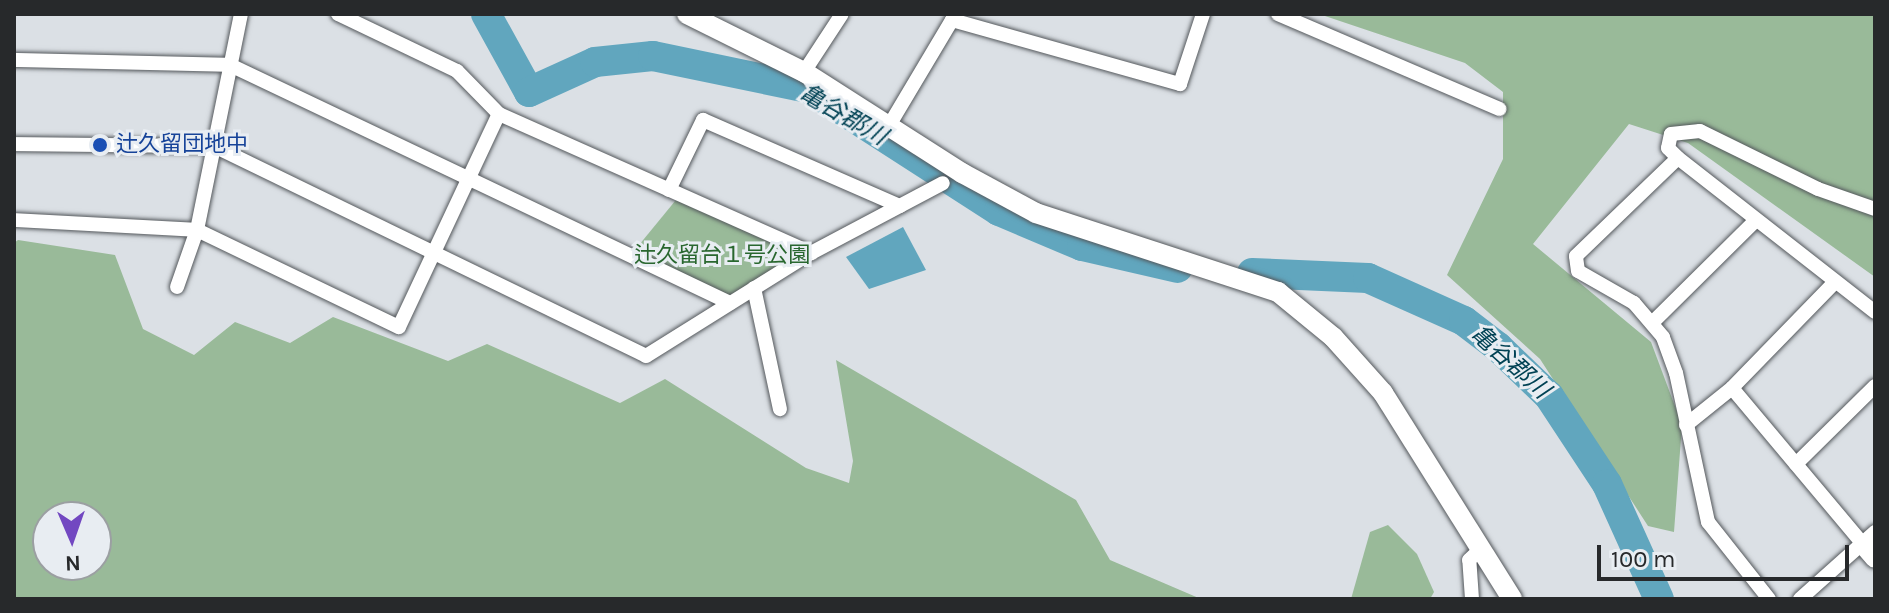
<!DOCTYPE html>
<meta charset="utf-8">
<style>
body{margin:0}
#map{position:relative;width:1889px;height:613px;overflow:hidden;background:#dbe0e5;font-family:Karla,"Noto Sans JP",sans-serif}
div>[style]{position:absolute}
.green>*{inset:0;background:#99ba99}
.water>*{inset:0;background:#61a6be}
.river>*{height:30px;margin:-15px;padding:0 15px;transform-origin:15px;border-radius:15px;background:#61a6be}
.roads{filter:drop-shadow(0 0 2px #54585c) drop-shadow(0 0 2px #54585c)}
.street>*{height:14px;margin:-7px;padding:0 7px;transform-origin:7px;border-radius:7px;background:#fff}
.secondary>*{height:20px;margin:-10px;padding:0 10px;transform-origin:10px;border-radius:10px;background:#fff}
.dots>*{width:22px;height:22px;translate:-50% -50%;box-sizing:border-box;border:4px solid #e8edf2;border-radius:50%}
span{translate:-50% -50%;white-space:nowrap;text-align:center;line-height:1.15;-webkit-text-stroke:6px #e8edf2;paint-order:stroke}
.transit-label{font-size:22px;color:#164399}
.left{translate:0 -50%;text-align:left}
.park-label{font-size:22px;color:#29672f}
.water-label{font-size:24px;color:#014254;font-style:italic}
.frame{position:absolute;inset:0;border:16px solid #27292b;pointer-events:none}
.north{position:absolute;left:32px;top:501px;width:80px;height:80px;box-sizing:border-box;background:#e8edf2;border:2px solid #9b9fa2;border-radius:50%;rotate:178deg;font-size:22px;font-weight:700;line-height:32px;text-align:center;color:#27292b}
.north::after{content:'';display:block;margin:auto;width:28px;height:36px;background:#7248c1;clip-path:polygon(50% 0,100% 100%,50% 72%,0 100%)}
.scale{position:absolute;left:1597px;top:545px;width:252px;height:36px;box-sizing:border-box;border:4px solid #27292b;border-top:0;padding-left:10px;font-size:24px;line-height:28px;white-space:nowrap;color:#27292b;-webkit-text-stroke:6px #e8edf2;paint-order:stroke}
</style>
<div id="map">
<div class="green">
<i style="clip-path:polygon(1319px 14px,1875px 14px,1875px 277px,1688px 143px,1629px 124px,1533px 244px,1651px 342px,1682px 425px,1674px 532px,1648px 526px,1540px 359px,1447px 275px,1503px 159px,1503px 92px,1465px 63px)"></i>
<i style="clip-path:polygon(680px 195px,811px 253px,730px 303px,630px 256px)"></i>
<i style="clip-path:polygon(evenodd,18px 240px,115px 255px,143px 329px,194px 355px,235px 322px,290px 343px,333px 317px,448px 361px,487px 344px,620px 403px,665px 379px,806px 468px,849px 483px,853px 461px,836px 360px,1076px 500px,1110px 560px,1201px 599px,14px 599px,14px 243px,18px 240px,48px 517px,96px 517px,96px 565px,48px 565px,48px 517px)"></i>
<i style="clip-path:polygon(1388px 525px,1417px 554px,1434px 592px,1430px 599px,1351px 599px,1370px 532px)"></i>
</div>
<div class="water">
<i style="clip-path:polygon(903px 227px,926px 270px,869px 289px,846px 257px)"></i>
</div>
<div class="river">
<i style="left:486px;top:14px;width:89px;rotate:61.1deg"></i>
<i style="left:529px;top:92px;width:72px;rotate:-24.4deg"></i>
<i style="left:595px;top:62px;width:58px;rotate:-5.9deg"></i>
<i style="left:653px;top:56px;width:158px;rotate:11.7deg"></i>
<i style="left:808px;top:88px;width:227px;rotate:32.8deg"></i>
<i style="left:999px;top:211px;width:90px;rotate:22.9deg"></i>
<i style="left:1082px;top:246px;width:98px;rotate:12.9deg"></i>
<i style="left:1252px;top:273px;width:116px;rotate:2.5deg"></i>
<i style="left:1368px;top:278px;width:105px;rotate:24.1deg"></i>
<i style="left:1464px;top:321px;width:43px;rotate:37.4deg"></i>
<i style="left:1498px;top:347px;width:71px;rotate:43.9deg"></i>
<i style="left:1549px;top:396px;width:105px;rotate:56.6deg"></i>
<i style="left:1607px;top:484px;width:126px;rotate:65.7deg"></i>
</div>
<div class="roads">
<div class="street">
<i style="left:338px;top:14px;width:132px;rotate:25.6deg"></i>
<i style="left:457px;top:71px;width:60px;rotate:45.7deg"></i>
<i style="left:499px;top:114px;width:342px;rotate:24deg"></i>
<i style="left:1278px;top:14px;width:241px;rotate:23.2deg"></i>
<i style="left:952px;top:20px;width:237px;rotate:15.7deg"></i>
<i style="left:1180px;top:84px;width:74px;rotate:-71.8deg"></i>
<i style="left:14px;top:60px;width:216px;rotate:1.3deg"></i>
<i style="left:230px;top:65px;width:554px;rotate:25.45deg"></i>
<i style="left:804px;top:72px;width:69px;rotate:-56.8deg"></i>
<i style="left:890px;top:124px;width:127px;rotate:-59.2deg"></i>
<i style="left:14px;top:144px;width:200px;rotate:0.6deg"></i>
<i style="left:214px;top:146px;width:480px;rotate:25.9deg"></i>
<i style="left:646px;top:356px;width:195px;rotate:-32deg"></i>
<i style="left:811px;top:253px;width:149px;rotate:-27.9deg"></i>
<i style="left:1678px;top:158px;width:14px;rotate:-135deg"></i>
<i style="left:1668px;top:148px;width:14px;rotate:-78deg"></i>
<i style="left:1671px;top:134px;width:29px;rotate:-6deg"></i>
<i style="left:1700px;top:131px;width:131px;rotate:26.2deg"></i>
<i style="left:1818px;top:189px;width:60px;rotate:19.3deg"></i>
<i style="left:669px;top:190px;width:78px;rotate:-64.1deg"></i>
<i style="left:703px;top:120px;width:215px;rotate:23.6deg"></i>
<i style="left:14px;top:220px;width:183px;rotate:3.1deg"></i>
<i style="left:197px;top:230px;width:224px;rotate:25.7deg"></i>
<i style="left:399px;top:327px;width:235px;rotate:-64.9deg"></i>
<i style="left:1834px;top:283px;width:146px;rotate:134.2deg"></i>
<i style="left:1732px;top:388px;width:204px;rotate:50deg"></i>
<i style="left:177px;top:287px;width:60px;rotate:-70.7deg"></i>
<i style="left:197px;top:230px;width:220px;rotate:-78.5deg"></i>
<i style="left:754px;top:288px;width:124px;rotate:77.9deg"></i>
<i style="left:1653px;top:322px;width:145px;rotate:-44.7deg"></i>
<i style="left:1686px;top:425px;width:59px;rotate:-38.8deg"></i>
<i style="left:1796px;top:464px;width:111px;rotate:-44.6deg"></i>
<i style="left:1472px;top:599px;width:39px;rotate:-94deg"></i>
<i style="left:1469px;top:560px;width:18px;rotate:-43deg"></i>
<i style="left:1769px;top:599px;width:98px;rotate:-128.4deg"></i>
<i style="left:1708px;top:522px;width:152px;rotate:-102.1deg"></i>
<i style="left:1676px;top:373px;width:38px;rotate:-110deg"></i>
<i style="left:1663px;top:337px;width:45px;rotate:-130.5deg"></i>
<i style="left:1634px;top:303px;width:64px;rotate:-150.3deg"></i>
<i style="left:1578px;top:271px;width:15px;rotate:-98deg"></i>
<i style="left:1576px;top:256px;width:141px;rotate:-43.9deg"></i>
<i style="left:1678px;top:158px;width:250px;rotate:38deg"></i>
<i style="left:1800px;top:599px;width:101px;rotate:-41.8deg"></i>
</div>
<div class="secondary">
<i style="left:687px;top:14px;width:131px;rotate:26.4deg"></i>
<i style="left:804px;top:72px;width:188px;rotate:32.6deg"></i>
<i style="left:962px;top:173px;width:84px;rotate:28.4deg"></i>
<i style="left:1036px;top:213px;width:255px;rotate:18.1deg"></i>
<i style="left:1278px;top:292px;width:71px;rotate:39.3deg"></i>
<i style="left:1333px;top:337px;width:75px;rotate:48.2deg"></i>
<i style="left:1383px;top:393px;width:243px;rotate:57.9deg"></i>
<i style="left:1863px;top:544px;width:18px;rotate:49deg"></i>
</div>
</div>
<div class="dots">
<i style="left:100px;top:145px;background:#1a4fb4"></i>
</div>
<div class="transit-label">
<span class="left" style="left:116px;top:145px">辻久留団地中</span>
</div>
<div class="park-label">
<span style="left:722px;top:256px">辻久留台１号公園</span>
</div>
<div class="water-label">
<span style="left:843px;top:115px;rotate:30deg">亀谷郡川</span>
<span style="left:1510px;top:362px;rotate:42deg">亀谷郡川</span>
</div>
<div class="frame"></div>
<div class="north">N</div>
<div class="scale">100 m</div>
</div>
